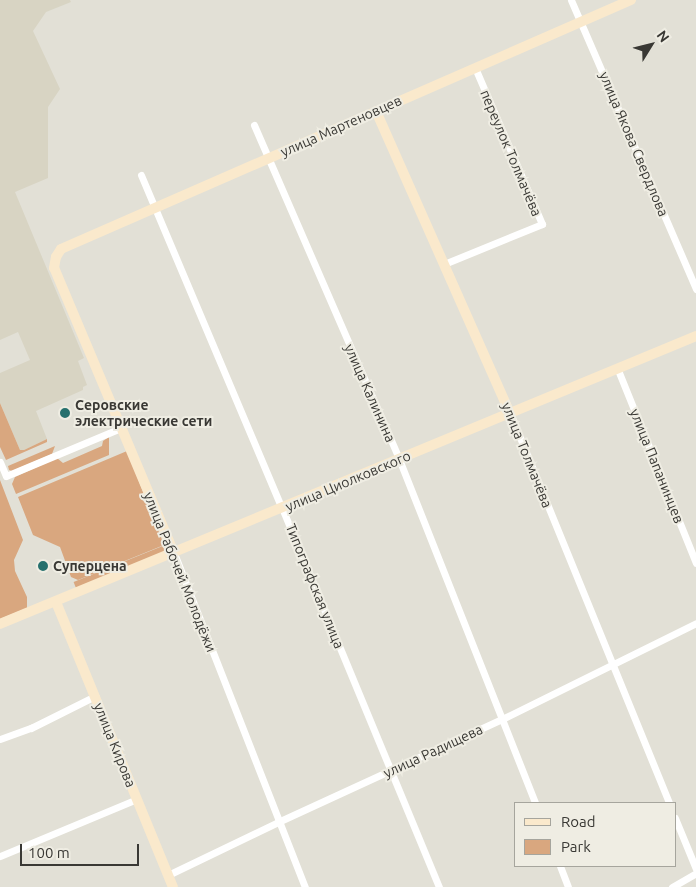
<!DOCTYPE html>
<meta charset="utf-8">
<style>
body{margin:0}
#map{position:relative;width:696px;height:887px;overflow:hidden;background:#e2e0d6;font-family:Ubuntu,sans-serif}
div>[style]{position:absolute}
.built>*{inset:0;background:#d8d4c3}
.green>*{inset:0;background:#d9a77f;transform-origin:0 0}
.street>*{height:7px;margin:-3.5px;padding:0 3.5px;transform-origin:3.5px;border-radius:3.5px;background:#fff}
.secondary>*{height:10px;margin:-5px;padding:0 5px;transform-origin:5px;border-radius:5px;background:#fae9cc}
.dots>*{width:14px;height:14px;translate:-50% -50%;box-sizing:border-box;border:2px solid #efede3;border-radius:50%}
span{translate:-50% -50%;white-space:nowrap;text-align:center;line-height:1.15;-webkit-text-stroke:4px #efede3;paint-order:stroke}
.street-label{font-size:14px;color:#393834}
.poi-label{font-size:14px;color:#393834;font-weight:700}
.left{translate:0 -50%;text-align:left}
.legend{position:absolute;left:514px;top:802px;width:162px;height:65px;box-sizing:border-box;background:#efede3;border:1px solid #a6a59d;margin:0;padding:6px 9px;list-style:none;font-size:15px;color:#393834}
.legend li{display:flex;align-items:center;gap:10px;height:25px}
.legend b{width:25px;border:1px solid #a6a59d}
.north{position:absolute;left:626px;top:20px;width:50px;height:50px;-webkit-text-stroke:4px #efede3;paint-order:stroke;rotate:54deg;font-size:14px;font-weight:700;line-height:20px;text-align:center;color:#393834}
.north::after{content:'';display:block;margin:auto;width:18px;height:22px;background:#393834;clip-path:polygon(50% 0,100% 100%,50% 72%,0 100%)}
.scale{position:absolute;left:20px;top:844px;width:119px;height:22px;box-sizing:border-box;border:2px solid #393834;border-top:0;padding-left:6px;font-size:15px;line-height:18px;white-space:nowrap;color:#393834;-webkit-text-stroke:4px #efede3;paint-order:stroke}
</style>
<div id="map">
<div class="built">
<i style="clip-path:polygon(0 0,70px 0,71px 2px,46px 12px,33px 31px,60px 89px,48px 107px,48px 178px,15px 192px,84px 358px,78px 361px,87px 385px,83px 387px,83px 390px,36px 411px,47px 439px,24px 450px,20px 450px,0 403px,0 373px,30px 360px,18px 332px,0 340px)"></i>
</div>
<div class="green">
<i style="clip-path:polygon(0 403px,20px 450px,24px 450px,47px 439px,47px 442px,6px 460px,0 447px)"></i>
<i style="clip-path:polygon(109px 437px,109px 455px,16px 494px,12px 484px,15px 477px,57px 458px,63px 463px,102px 446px,103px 441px)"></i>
<i style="clip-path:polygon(55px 446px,52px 454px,12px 471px,9px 470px,8px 466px)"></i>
<i style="clip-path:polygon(127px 451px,164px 545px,78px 580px,71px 577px,60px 547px,33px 535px,18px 497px)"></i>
<i style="clip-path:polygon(0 480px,23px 540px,14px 560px,15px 571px,27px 597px,27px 608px,0 619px)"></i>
<i style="left:170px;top:543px;width:11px;height:104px;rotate:68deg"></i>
</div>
<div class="street">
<i style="left:571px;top:0;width:315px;rotate:66.6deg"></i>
<i style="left:254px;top:125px;width:364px;rotate:66.5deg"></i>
<i style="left:399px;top:459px;width:370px;rotate:68.4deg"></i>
<i style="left:141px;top:175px;width:362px;rotate:67.1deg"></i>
<i style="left:282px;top:508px;width:410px;rotate:67.5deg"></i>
<i style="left:444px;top:264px;width:106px;rotate:-22.2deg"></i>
<i style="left:542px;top:224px;width:170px;rotate:-113.2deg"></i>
<i style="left:618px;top:370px;width:208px;rotate:68deg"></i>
<i style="left:510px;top:413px;width:421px;rotate:67.8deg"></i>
<i style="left:0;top:462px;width:15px;rotate:67deg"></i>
<i style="left:6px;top:476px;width:125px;rotate:-22.7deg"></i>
<i style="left:174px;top:553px;width:359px;rotate:68.6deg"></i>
<i style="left:0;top:739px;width:33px;rotate:-20deg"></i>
<i style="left:31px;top:728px;width:72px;rotate:-26.6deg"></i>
<i style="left:675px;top:818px;width:55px;rotate:67.6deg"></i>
<i style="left:0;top:856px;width:148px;rotate:-22.6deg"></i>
<i style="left:560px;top:866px;width:22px;rotate:69deg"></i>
<i style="left:168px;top:875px;width:122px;rotate:-25.7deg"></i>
<i style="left:278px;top:822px;width:247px;rotate:-24.7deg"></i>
<i style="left:502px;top:719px;width:216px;rotate:-26.3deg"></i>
<i style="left:672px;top:887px;width:28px;rotate:-30deg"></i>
</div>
<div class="secondary">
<i style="left:376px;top:111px;width:330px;rotate:66.1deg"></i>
<i style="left:174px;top:553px;width:309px;rotate:-112.8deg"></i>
<i style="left:54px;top:268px;width:11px;rotate:-80deg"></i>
<i style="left:56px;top:257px;width:9px;rotate:-58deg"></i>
<i style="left:61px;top:249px;width:622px;rotate:-23.6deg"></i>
<i style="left:56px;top:602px;width:308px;rotate:67.7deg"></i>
<i style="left:0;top:624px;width:753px;rotate:-22.48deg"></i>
</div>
<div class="dots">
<i style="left:65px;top:413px;background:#26706d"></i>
<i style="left:43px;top:566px;background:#26706d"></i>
</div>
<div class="street-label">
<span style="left:341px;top:126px;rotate:-24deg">улица Мартеновцев</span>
<span style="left:634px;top:144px;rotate:67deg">улица Якова Свердлова</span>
<span style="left:511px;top:153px;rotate:67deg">переулок Толмачёва</span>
<span style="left:370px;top:393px;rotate:66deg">улица Калинина</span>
<span style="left:527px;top:455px;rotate:68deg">улица Толмачёва</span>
<span style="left:657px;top:466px;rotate:68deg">улица Папанинцев</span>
<span style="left:348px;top:481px;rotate:-23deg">улица Циолковского</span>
<span style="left:180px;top:572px;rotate:68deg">улица Рабочей Молодёжи</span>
<span style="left:315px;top:586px;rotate:68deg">Типографская улица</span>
<span style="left:115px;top:745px;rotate:68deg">улица Кирова</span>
<span style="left:433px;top:751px;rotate:-25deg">улица Радищева</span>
</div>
<div class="poi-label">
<span class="left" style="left:75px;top:413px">Серовские<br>электрические сети</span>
<span class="left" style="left:53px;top:566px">Суперцена</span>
</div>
<ul class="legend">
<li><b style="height:6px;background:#fae9cc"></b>Road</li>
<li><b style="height:14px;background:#d9a77f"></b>Park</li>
</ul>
<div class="north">N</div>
<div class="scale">100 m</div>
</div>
